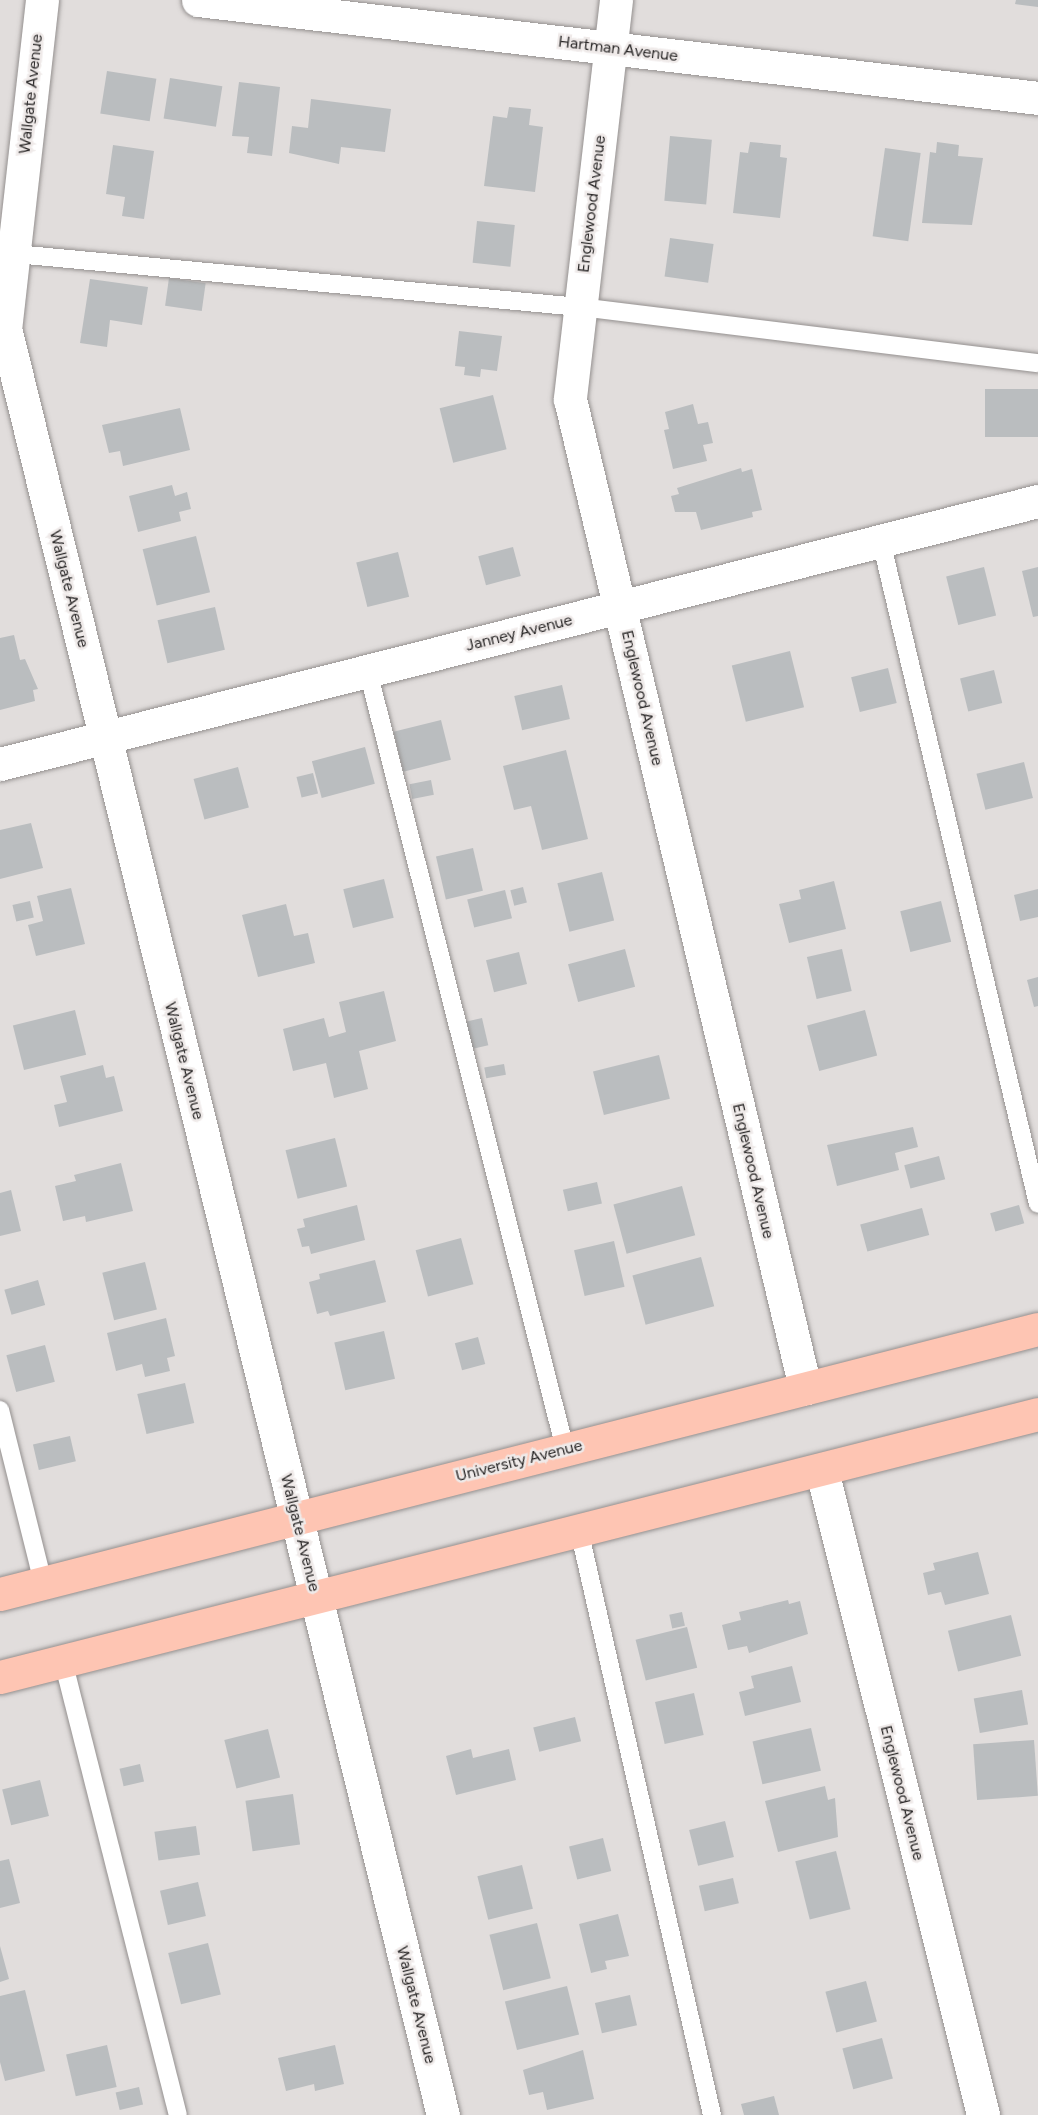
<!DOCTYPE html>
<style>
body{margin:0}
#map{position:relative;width:1038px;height:2115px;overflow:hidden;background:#e1dddc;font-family:Figtree,sans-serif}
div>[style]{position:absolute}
.building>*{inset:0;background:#babdbf;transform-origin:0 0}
.roads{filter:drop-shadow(0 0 2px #94908f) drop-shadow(0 0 2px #94908f)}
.lane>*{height:18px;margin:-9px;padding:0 9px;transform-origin:9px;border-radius:9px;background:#fff}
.street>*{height:33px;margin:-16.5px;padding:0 16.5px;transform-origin:16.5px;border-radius:16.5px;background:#fff}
.primary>*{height:33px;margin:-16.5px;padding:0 16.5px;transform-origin:16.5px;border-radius:16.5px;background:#fec5b3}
span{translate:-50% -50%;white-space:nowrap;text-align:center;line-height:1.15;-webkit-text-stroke:5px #efeae9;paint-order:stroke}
.street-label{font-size:16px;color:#282626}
</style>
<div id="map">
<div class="building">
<i style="clip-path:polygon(1016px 0,1038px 0,1038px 7px,1015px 4px)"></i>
<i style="left:107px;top:71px;width:50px;height:43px;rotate:9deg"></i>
<i style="left:170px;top:78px;width:53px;height:41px;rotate:9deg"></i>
<i style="clip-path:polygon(239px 82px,280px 87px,272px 156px,247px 153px,249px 137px,232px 136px)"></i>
<i style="clip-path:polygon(311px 99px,391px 109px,385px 152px,341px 147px,339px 164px,289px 153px,292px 126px,308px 128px)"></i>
<i style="clip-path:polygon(509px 107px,531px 109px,529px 125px,543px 127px,535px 192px,484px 186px,493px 116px,507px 118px)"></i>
<i style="left:670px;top:136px;width:42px;height:65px;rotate:5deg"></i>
<i style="clip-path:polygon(750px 142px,781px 145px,780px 157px,787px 158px,780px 218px,733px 213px,740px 152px,748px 153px)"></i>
<i style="clip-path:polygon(937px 142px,959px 145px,958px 156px,983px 158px,972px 225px,922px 223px,930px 152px,936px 153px)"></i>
<i style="clip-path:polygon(113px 145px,154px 151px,144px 219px,122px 216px,125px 197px,106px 194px)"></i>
<i style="left:885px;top:148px;width:36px;height:89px;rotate:8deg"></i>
<i style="left:477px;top:221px;width:38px;height:42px;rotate:6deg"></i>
<i style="left:670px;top:238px;width:44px;height:39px;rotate:8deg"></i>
<i style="left:169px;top:278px;width:37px;height:28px;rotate:8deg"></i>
<i style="clip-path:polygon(90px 279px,148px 287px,142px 325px,110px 320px,107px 347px,80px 343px)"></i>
<i style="clip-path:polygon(459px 331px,502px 336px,497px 371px,481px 369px,480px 377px,464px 375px,465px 367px,455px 366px)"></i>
<i style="left:1038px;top:389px;width:48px;height:53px;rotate:90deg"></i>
<i style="left:493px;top:395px;width:56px;height:55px;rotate:76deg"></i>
<i style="clip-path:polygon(693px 404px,698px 424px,708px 422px,713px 443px,703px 445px,707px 461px,673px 469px,664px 430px,669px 429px,665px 412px)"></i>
<i style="clip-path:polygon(180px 408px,190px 450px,123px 466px,120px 451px,109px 453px,102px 425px)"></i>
<i style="clip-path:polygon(741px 468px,742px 472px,752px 469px,762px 510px,752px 512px,753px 517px,701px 530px,696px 512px,675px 512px,671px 496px,679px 494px,677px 488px)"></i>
<i style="clip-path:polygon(172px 485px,175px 496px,187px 492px,191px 509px,179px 512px,181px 521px,138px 532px,129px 496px)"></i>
<i style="left:196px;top:536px;width:58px;height:55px;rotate:76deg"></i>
<i style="left:513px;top:547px;width:30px;height:36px;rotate:75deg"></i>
<i style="left:398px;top:552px;width:46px;height:43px;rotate:76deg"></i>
<i style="left:984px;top:567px;width:50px;height:39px;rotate:76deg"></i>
<i style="clip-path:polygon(1038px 567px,1038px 616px,1033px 617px,1022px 571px)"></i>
<i style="left:215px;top:607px;width:44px;height:59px;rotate:77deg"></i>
<i style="clip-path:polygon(14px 635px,20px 660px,25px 659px,38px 689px,33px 690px,35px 701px,0 710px,0 638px)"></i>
<i style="left:790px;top:651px;width:58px;height:60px;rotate:76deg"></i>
<i style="left:888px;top:668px;width:36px;height:38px;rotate:76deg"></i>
<i style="left:994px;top:670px;width:34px;height:35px;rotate:76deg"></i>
<i style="left:562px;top:685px;width:35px;height:49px;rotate:77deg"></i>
<i style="left:441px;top:720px;width:41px;height:49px;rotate:76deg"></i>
<i style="left:365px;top:747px;width:38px;height:55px;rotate:75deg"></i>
<i style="clip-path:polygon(566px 750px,588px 839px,542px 850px,531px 806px,514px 810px,503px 766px)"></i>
<i style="left:1024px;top:762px;width:37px;height:49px;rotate:76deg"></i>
<i style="left:238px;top:767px;width:42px;height:46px;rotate:75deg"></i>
<i style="left:313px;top:773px;width:21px;height:17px;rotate:76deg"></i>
<i style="left:431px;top:780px;width:15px;height:22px;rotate:79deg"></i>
<i style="clip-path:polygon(31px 823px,43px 868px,0 879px,0 830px)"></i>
<i style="left:473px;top:848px;width:44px;height:38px;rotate:77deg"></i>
<i style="left:602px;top:872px;width:50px;height:46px;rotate:76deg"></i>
<i style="left:384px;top:879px;width:40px;height:42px;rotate:76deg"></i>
<i style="clip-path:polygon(834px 881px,846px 929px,789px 943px,779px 904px,801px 899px,799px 890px)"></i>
<i style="left:523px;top:887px;width:16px;height:13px;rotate:76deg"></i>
<i style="clip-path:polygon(71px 888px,85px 944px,36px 956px,28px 925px,43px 921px,37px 896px)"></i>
<i style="clip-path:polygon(1038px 889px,1038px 917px,1020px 921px,1014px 895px)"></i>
<i style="left:505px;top:890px;width:29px;height:39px;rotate:76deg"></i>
<i style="left:30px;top:901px;width:17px;height:18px;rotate:77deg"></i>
<i style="left:941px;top:901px;width:42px;height:42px;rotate:76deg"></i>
<i style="clip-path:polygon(286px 904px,294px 936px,308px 933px,315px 963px,258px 977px,242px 915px)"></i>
<i style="left:625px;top:949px;width:39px;height:59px;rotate:75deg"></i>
<i style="left:842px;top:949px;width:43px;height:36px;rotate:77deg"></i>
<i style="left:519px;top:952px;width:33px;height:34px;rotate:76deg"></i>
<i style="clip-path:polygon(1038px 977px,1038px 1006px,1034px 1007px,1027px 980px)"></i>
<i style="clip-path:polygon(384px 991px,396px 1041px,359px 1051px,368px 1089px,334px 1098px,326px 1063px,293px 1071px,283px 1029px,324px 1018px,329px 1037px,346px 1032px,339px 1002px)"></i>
<i style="left:75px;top:1010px;width:46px;height:64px;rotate:76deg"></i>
<i style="left:865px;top:1010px;width:47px;height:60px;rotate:75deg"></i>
<i style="left:482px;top:1018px;width:28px;height:19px;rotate:77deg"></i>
<i style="left:659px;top:1055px;width:45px;height:68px;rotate:76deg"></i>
<i style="left:504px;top:1064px;width:11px;height:20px;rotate:80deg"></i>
<i style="clip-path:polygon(103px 1065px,106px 1078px,114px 1076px,123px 1111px,59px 1127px,54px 1105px,67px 1102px,60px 1076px)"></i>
<i style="clip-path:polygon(913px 1127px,918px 1147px,895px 1153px,899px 1170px,837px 1186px,827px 1145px)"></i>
<i style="left:335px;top:1138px;width:50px;height:51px;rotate:76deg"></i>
<i style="left:939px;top:1156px;width:24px;height:36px;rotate:75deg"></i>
<i style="clip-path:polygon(121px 1163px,133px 1211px,86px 1222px,85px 1216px,63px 1221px,55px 1186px,76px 1181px,74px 1175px)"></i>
<i style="left:597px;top:1182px;width:22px;height:35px;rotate:77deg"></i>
<i style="left:682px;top:1186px;width:51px;height:71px;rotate:75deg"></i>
<i style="clip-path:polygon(11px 1190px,21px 1231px,0 1236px,0 1193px)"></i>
<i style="clip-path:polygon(357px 1205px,365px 1240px,311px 1254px,309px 1246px,302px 1247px,297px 1229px,305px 1227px,303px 1219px)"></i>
<i style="left:1019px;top:1205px;width:19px;height:30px;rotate:74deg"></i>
<i style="left:922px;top:1208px;width:28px;height:64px;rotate:75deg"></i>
<i style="left:461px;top:1238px;width:48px;height:47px;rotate:75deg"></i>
<i style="left:614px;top:1241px;width:47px;height:41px;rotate:77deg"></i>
<i style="left:701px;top:1257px;width:51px;height:71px;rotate:75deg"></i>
<i style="clip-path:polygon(375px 1260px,386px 1302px,330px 1316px,328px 1311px,317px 1314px,309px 1282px,320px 1279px,319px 1274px)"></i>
<i style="left:145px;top:1262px;width:49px;height:44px;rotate:76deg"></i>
<i style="left:38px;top:1280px;width:26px;height:35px;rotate:74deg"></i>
<i style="clip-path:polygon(166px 1318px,175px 1356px,167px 1358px,170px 1371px,145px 1377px,142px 1364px,116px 1371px,107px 1333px)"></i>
<i style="left:384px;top:1331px;width:49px;height:51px;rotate:77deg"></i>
<i style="left:478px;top:1337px;width:28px;height:24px;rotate:75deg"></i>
<i style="left:45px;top:1345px;width:38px;height:40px;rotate:75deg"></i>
<i style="left:185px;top:1383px;width:41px;height:49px;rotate:77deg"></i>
<i style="left:70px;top:1436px;width:26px;height:38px;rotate:77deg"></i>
<i style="clip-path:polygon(978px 1552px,989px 1594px,945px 1605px,941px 1592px,928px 1595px,923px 1573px,935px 1570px,933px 1563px)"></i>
<i style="clip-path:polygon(788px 1600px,789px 1604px,800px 1601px,808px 1634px,749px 1653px,747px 1646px,728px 1650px,722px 1625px,741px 1620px,739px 1612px)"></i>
<i style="left:682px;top:1612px;width:14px;height:13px;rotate:78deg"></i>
<i style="left:1011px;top:1615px;width:42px;height:65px;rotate:76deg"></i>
<i style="left:687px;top:1627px;width:42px;height:53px;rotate:76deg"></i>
<i style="clip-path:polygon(792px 1666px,801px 1702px,745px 1716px,739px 1692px,754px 1688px,751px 1676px)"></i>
<i style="left:1022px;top:1690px;width:35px;height:49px;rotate:80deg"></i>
<i style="left:694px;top:1693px;width:43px;height:40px;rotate:77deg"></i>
<i style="left:575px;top:1717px;width:25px;height:43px;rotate:76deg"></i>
<i style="left:811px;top:1728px;width:44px;height:60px;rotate:77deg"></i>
<i style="left:268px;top:1729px;width:50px;height:45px;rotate:76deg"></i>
<i style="left:1034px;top:1740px;width:56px;height:61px;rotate:86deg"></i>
<i style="clip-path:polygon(471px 1749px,473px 1758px,509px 1749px,516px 1780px,456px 1795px,446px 1756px)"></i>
<i style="left:140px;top:1764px;width:18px;height:21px;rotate:77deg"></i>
<i style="left:40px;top:1780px;width:37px;height:39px;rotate:76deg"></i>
<i style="clip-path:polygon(825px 1786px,828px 1800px,835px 1798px,838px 1837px,778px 1852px,765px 1801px)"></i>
<i style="left:293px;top:1794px;width:51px;height:48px;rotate:82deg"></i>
<i style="left:725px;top:1821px;width:37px;height:37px;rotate:76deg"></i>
<i style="left:196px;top:1826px;width:29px;height:42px;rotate:82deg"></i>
<i style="left:603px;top:1838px;width:34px;height:35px;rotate:76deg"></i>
<i style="left:836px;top:1851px;width:60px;height:42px;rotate:76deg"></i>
<i style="clip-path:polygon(9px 1859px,20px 1903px,0 1908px,0 1861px)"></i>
<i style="left:522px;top:1865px;width:45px;height:46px;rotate:76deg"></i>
<i style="left:733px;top:1878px;width:26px;height:35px;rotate:77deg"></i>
<i style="left:198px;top:1882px;width:35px;height:39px;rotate:77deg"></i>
<i style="clip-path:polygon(618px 1914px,629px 1956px,605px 1961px,607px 1969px,591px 1973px,579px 1924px)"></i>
<i style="left:537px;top:1923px;width:57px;height:49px;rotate:76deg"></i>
<i style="left:208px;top:1943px;width:53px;height:41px;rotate:76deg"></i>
<i style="clip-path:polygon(0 1946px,9px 1979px,0 1982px)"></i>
<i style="left:866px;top:1981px;width:42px;height:42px;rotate:75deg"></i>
<i style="left:567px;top:1986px;width:50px;height:64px;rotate:76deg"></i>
<i style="clip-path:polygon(25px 1990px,45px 2071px,5px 2081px,0 2062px,0 1996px)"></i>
<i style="left:630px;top:1995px;width:31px;height:36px;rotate:77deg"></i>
<i style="left:882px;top:2038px;width:42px;height:41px;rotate:75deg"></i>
<i style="left:107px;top:2045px;width:43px;height:42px;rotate:77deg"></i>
<i style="clip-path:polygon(335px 2045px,344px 2084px,315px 2091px,314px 2084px,286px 2091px,278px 2058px)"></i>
<i style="clip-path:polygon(583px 2050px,594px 2099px,547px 2110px,543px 2092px,529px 2095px,523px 2070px)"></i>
<i style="left:139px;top:2087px;width:18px;height:24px;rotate:77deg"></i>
<i style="clip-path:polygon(774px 2096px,779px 2115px,744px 2115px,741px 2104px)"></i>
</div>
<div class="roads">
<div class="lane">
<i style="left:5px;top:253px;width:578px;rotate:5.37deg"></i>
<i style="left:580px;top:307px;width:461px;rotate:7deg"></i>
<i style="left:881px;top:541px;width:681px;rotate:76.68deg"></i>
<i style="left:368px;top:671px;width:803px;rotate:75.79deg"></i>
<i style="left:0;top:1410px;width:177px;rotate:76deg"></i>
<i style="left:579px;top:1530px;width:600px;rotate:77.19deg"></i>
<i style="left:63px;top:1661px;width:468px;rotate:75.8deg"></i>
</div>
<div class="street">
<i style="left:42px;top:0;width:330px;rotate:96.4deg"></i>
<i style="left:5px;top:328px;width:1840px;rotate:76.23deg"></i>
<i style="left:198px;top:0;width:846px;rotate:6.65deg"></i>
<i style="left:616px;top:0;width:402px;rotate:96.6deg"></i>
<i style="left:570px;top:399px;width:1017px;rotate:76.63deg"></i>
<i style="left:0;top:764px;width:1071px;rotate:-14.22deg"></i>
<i style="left:822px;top:1471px;width:664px;rotate:75.96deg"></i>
</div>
<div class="primary">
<i style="left:0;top:1594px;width:1071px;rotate:-14.32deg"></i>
<i style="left:0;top:1677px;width:1071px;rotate:-14.22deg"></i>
</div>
</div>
<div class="street-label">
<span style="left:618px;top:49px;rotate:7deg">Hartman Avenue</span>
<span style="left:31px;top:94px;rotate:-84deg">Wallgate Avenue</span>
<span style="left:592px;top:204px;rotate:-83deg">Englewood Avenue</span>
<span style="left:69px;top:589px;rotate:76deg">Wallgate Avenue</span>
<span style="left:519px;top:633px;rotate:-14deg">Janney Avenue</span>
<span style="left:642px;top:698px;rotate:77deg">Englewood Avenue</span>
<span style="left:184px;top:1061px;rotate:76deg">Wallgate Avenue</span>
<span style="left:753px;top:1171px;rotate:77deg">Englewood Avenue</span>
<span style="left:519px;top:1461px;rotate:-14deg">University Avenue</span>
<span style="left:300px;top:1533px;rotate:76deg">Wallgate Avenue</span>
<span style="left:902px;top:1793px;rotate:76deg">Englewood Avenue</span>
<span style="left:416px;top:2005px;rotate:76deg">Wallgate Avenue</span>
</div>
</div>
